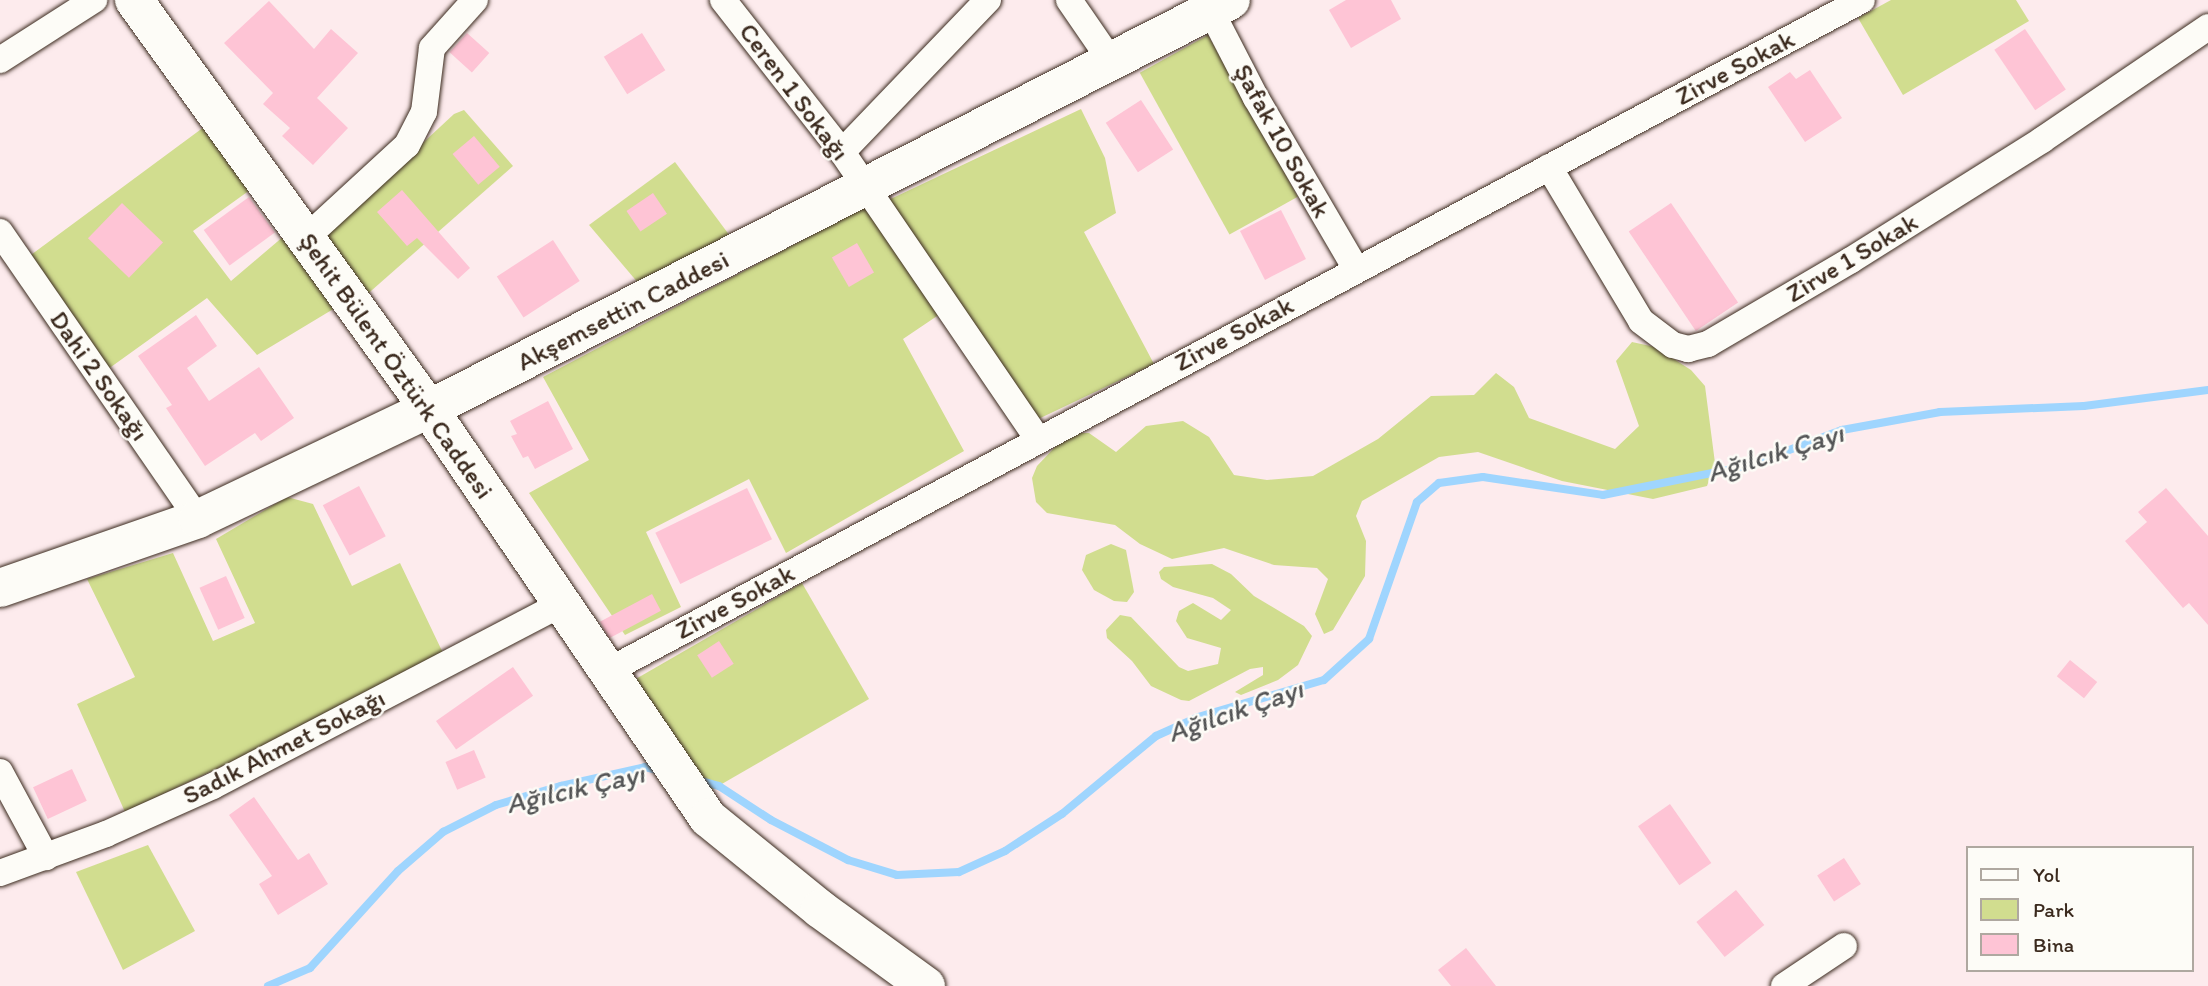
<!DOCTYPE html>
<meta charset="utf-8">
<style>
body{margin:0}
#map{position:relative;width:2208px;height:986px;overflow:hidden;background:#fdebed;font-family:Itim,sans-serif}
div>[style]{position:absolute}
.green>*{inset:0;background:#d1dd8f;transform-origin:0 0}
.stream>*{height:8px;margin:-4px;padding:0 4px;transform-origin:4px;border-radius:4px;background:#9fd5fe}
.building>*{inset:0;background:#fec4d5;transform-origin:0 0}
.roads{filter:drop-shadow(0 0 2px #3b2a1e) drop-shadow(0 0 2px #3b2a1e)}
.street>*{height:26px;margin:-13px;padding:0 13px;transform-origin:13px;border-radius:13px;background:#fdfcf7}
.secondary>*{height:38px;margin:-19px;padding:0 19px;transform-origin:19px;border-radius:19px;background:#fdfcf7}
span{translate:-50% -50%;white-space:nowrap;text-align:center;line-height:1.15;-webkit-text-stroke:5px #fdfcf7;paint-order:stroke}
.street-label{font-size:26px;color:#3b2a1e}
.water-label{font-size:28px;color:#545556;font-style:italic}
.legend{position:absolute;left:1966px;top:846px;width:228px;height:126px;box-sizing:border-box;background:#fdfcf7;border:2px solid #afa8a0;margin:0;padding:9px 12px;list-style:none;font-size:21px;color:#3b2a1e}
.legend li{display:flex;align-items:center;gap:14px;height:35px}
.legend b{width:35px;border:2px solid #afa8a0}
</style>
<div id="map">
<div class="green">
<i style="clip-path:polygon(1891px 0,2016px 0,2029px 21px,1903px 95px,1858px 18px)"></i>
<i style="left:1208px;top:35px;width:185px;height:78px;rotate:61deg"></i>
<i style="clip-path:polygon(1081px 109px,1105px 158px,1116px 213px,1084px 232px,1154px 364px,1032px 422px,880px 204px)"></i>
<i style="clip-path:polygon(464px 110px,513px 166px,363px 298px,326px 245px,327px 232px,454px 114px)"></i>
<i style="clip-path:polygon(204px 127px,250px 190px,193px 231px,231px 281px,284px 236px,340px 305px,257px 355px,207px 298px,97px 377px,20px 263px)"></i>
<i style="clip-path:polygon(675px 162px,730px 236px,639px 284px,589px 225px)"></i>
<i style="clip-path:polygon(871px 204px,943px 312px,903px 339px,964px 451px,786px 553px,749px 479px,646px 532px,681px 607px,625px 635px,529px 493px,589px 460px,543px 377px)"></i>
<i style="clip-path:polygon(1632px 342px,1655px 347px,1691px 370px,1705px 386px,1715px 463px,1707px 486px,1653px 499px,1562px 481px,1478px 452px,1439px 457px,1362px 501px,1356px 516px,1366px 541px,1365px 576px,1333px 630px,1324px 634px,1315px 614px,1328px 579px,1317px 568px,1274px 565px,1224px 548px,1172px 559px,1140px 544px,1115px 525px,1047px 513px,1036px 502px,1032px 478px,1037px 466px,1056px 446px,1080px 433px,1089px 433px,1116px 452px,1146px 426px,1183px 421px,1209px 437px,1234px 475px,1267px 480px,1313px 476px,1378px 439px,1431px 396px,1474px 395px,1496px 373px,1514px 387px,1529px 418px,1615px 449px,1639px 426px,1616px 361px)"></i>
<i style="clip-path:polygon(287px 497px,313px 504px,352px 586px,400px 563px,443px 653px,269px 744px,125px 812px,77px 704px,135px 677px,87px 579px,173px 553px,213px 641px,255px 623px,216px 539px)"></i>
<i style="clip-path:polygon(1111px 544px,1126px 550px,1134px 592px,1127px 602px,1114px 601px,1094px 590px,1082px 570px,1086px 555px)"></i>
<i style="clip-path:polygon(1212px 564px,1231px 574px,1254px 596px,1304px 626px,1312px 636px,1298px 665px,1278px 680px,1241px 695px,1235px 692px,1263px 675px,1263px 667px,1250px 669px,1189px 701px,1181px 700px,1151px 686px,1132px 661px,1107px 638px,1106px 630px,1120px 615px,1131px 617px,1179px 667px,1188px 671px,1218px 664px,1221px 648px,1187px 638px,1176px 621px,1179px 611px,1193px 603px,1221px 620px,1231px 610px,1213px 598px,1173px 587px,1161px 579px,1159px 572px,1164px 567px)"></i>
<i style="left:802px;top:583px;width:134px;height:197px;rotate:60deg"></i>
<i style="clip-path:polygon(148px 845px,195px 931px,123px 970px,76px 872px)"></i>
</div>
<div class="stream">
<i style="left:698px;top:780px;width:22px;rotate:16deg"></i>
<i style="left:719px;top:786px;width:62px;rotate:33.2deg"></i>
<i style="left:771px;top:820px;width:87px;rotate:27.5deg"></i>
<i style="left:848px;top:860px;width:51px;rotate:17deg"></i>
<i style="left:897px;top:875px;width:62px;rotate:-2.8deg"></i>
<i style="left:959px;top:872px;width:51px;rotate:-24.5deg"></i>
<i style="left:1005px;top:851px;width:68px;rotate:-33deg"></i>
<i style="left:1062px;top:814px;width:122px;rotate:-39.7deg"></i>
<i style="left:1156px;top:736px;width:46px;rotate:-24.3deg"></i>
<i style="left:1198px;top:717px;width:131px;rotate:-16.4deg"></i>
<i style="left:1324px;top:680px;width:61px;rotate:-42.3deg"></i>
<i style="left:1369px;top:639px;width:145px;rotate:-70.7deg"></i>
<i style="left:1417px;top:502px;width:29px;rotate:-41deg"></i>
<i style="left:1439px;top:483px;width:44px;rotate:-7.8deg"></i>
<i style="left:1483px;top:477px;width:121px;rotate:8.5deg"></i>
<i style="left:1603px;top:495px;width:147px;rotate:-11.4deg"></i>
<i style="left:1747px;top:466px;width:102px;rotate:-20.8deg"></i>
<i style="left:1842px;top:430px;width:100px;rotate:-10.4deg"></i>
<i style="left:1940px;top:412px;width:144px;rotate:-2.4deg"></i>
<i style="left:2084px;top:406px;width:125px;rotate:-7.4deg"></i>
<i style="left:268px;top:986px;width:46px;rotate:-23.2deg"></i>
<i style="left:310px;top:968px;width:131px;rotate:-47.8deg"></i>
<i style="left:398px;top:871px;width:60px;rotate:-40.9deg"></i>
<i style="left:443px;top:832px;width:59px;rotate:-27deg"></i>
<i style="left:496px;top:805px;width:68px;rotate:-16.3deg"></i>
<i style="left:561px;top:786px;width:86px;rotate:-12.7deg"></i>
<i style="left:645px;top:767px;width:16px;rotate:14deg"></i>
</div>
<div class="building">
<i style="clip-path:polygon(1346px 0,1391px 0,1401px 19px,1351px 48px,1329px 10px)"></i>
<i style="clip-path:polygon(269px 1px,314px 49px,331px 29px,358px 53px,317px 98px,348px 128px,313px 165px,282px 136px,290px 128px,263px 104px,273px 93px,224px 43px)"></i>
<i style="left:2025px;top:29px;width:73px;height:37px;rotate:56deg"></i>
<i style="left:467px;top:33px;width:30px;height:26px;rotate:42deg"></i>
<i style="left:642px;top:33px;width:44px;height:45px;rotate:58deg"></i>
<i style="clip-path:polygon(1810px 70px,1842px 118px,1805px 142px,1768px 87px,1790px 72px,1796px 79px)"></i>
<i style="left:1141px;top:100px;width:59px;height:42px;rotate:57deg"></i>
<i style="left:474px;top:136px;width:40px;height:28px;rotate:50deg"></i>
<i style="clip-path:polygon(402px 190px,470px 268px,458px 279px,417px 238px,407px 246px,377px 212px)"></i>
<i style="left:653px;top:193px;width:25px;height:32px;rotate:56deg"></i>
<i style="left:249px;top:197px;width:44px;height:56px;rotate:54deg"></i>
<i style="left:122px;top:203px;width:57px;height:49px;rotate:44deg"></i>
<i style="left:1671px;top:203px;width:120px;height:51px;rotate:56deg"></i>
<i style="left:1281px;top:210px;width:55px;height:46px;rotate:63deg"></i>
<i style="left:553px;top:240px;width:49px;height:67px;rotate:57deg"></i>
<i style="left:857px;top:243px;width:34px;height:29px;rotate:60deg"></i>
<i style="clip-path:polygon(196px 315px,217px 346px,187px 368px,209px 401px,259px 367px,294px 418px,261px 441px,255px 433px,205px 466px,166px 408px,172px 405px,138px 356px)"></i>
<i style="clip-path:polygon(548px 401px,573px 449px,535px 469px,528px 456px,523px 458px,511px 436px,517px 434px,510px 421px)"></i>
<i style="left:359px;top:486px;width:57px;height:41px;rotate:62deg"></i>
<i style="left:747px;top:488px;width:57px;height:102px;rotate:64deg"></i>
<i style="clip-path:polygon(2166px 488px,2208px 536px,2208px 625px,2189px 603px,2183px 608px,2125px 541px,2147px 522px,2138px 512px)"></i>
<i style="left:226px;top:576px;width:46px;height:29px;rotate:66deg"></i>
<i style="left:652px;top:594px;width:19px;height:59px;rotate:62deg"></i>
<i style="left:719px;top:641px;width:27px;height:26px;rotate:57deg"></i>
<i style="left:2070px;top:660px;width:35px;height:21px;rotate:39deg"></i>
<i style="left:513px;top:667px;width:35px;height:94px;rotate:55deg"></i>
<i style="left:474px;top:750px;width:30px;height:31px;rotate:67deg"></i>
<i style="left:72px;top:769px;width:35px;height:43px;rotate:65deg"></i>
<i style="clip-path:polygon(254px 797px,298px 860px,309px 853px,328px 884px,278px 915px,259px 884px,272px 876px,229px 815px)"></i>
<i style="left:1670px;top:804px;width:72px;height:39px;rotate:55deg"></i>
<i style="left:1844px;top:858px;width:31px;height:32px;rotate:57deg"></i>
<i style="left:1736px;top:890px;width:45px;height:51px;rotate:51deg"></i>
<i style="clip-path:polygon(1466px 948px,1496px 986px,1451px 986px,1438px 970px)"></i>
</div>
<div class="roads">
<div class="street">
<i style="left:723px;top:0;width:193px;rotate:51.9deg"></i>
<i style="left:842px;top:152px;width:348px;rotate:55.7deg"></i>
<i style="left:1069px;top:0;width:74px;rotate:55.5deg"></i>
<i style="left:1211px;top:11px;width:98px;rotate:62.7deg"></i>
<i style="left:1256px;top:98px;width:198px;rotate:59.7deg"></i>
<i style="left:0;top:60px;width:112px;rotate:-32.6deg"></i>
<i style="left:842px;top:152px;width:211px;rotate:-46.2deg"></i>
<i style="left:1549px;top:167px;width:179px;rotate:59.1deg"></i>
<i style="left:1641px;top:321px;width:40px;rotate:37deg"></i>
<i style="left:1673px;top:345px;width:16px;rotate:15deg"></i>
<i style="left:1688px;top:349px;width:21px;rotate:-14deg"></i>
<i style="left:1708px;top:344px;width:166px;rotate:-30.4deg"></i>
<i style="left:1851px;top:260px;width:226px;rotate:-32.1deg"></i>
<i style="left:2042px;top:140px;width:201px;rotate:-34.2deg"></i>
<i style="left:0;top:232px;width:349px;rotate:55.4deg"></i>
<i style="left:308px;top:236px;width:134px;rotate:-42.6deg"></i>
<i style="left:407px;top:145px;width:37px;rotate:-63deg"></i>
<i style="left:424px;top:112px;width:64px;rotate:-82.9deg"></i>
<i style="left:432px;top:48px;width:64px;rotate:-48.1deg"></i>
<i style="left:608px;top:671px;width:1422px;rotate:-28.15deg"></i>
<i style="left:0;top:772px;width:97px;rotate:61.6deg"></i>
<i style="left:0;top:873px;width:113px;rotate:-20.2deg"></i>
<i style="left:106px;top:834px;width:117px;rotate:-24.2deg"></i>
<i style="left:213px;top:786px;width:393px;rotate:-27.6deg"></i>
<i style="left:1784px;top:986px;width:72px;rotate:-33.7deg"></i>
</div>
<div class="secondary">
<i style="left:134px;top:0;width:504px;rotate:54.2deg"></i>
<i style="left:429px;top:409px;width:495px;rotate:55.7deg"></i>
<i style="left:708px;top:818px;width:144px;rotate:39.1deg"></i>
<i style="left:820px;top:909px;width:131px;rotate:36deg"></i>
<i style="left:0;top:588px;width:210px;rotate:-19.2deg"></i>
<i style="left:198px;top:519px;width:256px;rotate:-25.5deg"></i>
<i style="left:429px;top:409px;width:900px;rotate:-27.02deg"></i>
</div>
</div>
<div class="street-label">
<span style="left:1735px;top:68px;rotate:-28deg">Zirve Sokak</span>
<span style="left:794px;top:92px;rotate:53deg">Ceren 1 Sokağı</span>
<span style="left:1282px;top:141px;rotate:61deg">Şafak 10 Sokak</span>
<span style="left:1852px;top:258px;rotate:-31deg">Zirve 1 Sokak</span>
<span style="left:623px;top:311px;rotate:-27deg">Akşemsettin Caddesi</span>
<span style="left:1234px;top:334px;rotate:-28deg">Zirve Sokak</span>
<span style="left:396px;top:366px;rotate:55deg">Şehit Bülent Öztürk Caddesi</span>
<span style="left:99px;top:376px;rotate:55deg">Dahi 2 Sokağı</span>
<span style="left:735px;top:602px;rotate:-28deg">Zirve Sokak</span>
<span style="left:284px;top:747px;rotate:-27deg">Sadık Ahmet Sokağı</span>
</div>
<div class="water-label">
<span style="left:1775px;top:452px;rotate:-17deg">Ağılcık Çayı</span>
<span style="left:1235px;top:710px;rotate:-19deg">Ağılcık Çayı</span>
<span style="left:575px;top:788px;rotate:-13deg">Ağılcık Çayı</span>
</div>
<ul class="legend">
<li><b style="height:9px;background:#fdfcf7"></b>Yol</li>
<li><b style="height:19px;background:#d1dd8f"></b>Park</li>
<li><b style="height:19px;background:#fec4d5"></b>Bina</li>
</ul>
</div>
